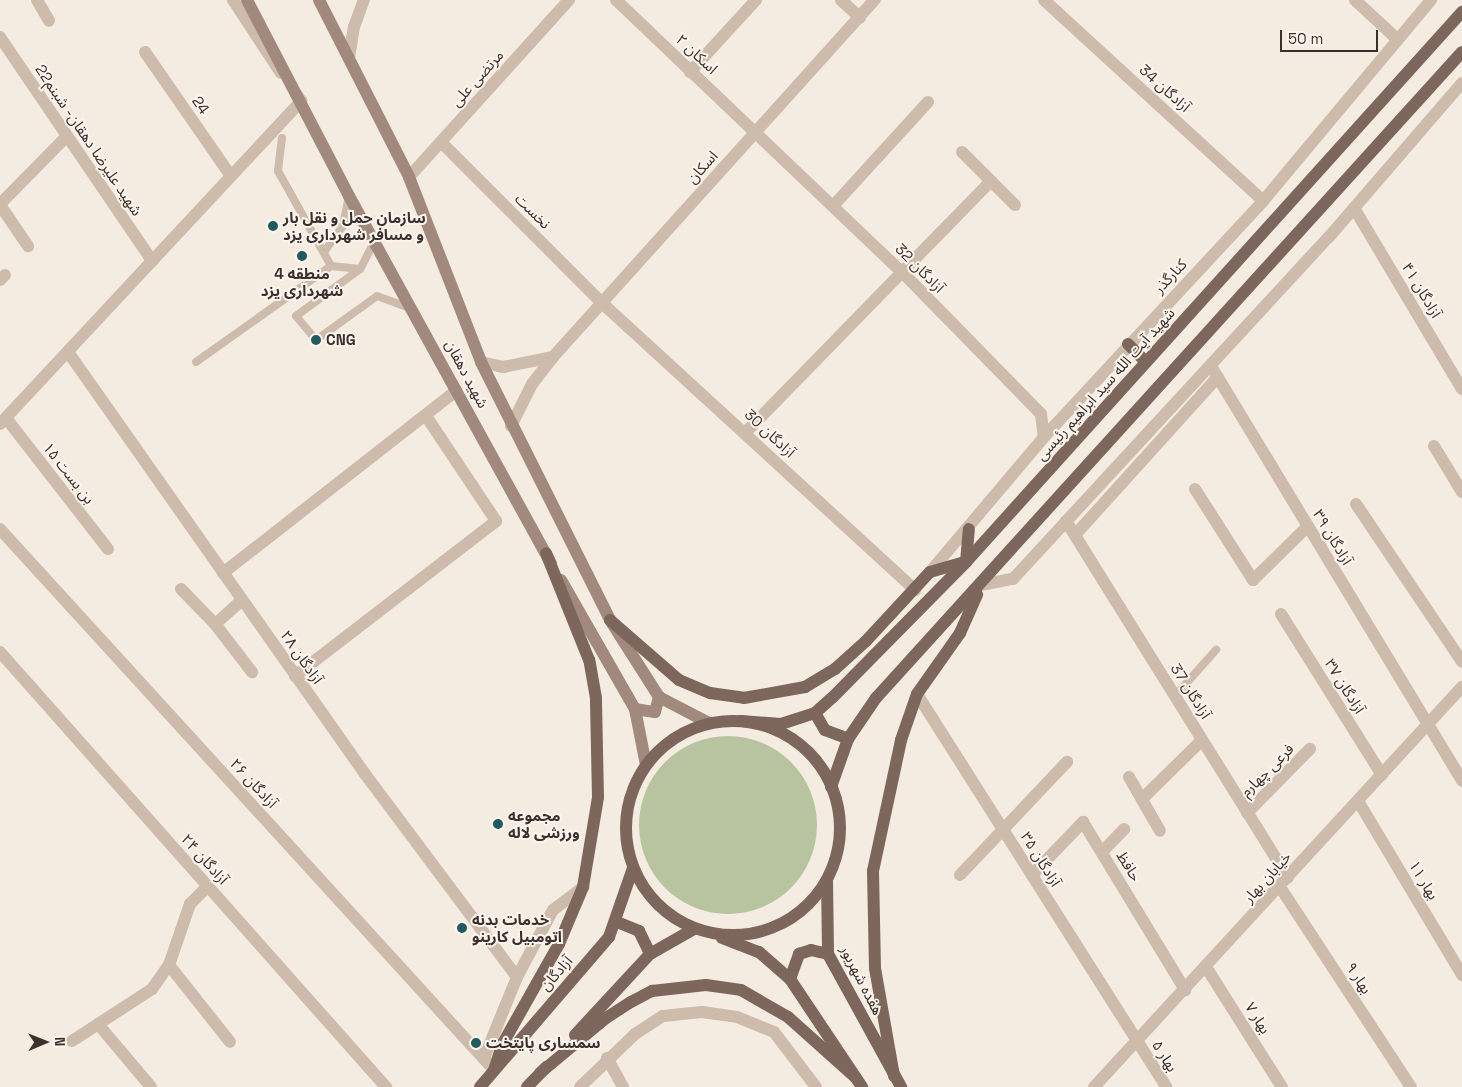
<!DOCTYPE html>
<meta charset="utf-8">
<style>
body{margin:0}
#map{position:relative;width:1462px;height:1087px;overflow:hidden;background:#f4ebe1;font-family:"Space Grotesk","Noto Sans Arabic",sans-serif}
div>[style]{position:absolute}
.green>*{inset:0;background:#b8c4a0}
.round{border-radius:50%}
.service>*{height:8px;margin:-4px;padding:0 4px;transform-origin:4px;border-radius:4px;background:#cdbbac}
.minor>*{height:12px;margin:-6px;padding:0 6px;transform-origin:6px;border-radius:6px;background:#cdbbac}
.tertiary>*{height:12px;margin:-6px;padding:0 6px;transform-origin:6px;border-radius:6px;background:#cdbbac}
.secondary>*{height:12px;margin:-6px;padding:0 6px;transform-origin:6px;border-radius:6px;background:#a18a7d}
.primary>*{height:12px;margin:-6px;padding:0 6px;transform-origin:6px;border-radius:6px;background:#7d675c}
.primary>.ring{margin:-6px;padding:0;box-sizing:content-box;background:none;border:12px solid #7d675c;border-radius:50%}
.dots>*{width:14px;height:14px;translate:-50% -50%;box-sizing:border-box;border:2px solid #fbf5ee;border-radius:50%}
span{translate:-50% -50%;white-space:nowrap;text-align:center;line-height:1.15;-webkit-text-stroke:4px #fbf5ee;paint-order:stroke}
.street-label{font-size:15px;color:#3b302b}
.poi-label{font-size:15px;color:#3b302b;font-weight:700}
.left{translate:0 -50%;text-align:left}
.north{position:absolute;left:20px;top:1017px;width:50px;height:50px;-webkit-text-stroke:4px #fbf5ee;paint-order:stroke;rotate:89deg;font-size:14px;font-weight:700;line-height:20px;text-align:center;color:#3b302b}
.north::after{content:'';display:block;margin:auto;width:18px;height:22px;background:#3b302b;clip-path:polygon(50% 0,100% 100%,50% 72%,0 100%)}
.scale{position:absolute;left:1280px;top:30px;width:98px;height:22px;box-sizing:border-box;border:2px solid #3b302b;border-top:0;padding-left:6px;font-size:15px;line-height:18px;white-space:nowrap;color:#3b302b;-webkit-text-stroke:4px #fbf5ee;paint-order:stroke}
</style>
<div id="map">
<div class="green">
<i class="round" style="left:639px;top:736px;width:178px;height:178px"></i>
</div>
<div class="service">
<i style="left:282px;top:138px;width:33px;rotate:97deg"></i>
<i style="left:278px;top:171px;width:109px;rotate:60.8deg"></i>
<i style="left:331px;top:266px;width:29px;rotate:6deg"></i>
<i style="left:374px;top:242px;width:30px;rotate:117deg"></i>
<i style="left:360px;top:269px;width:79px;rotate:143.7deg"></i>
<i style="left:296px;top:316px;width:31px;rotate:50deg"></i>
<i style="left:316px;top:340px;width:75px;rotate:-35.8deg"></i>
<i style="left:377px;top:296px;width:32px;rotate:20deg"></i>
<i style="left:324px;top:252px;width:32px;rotate:-54deg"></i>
<i style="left:343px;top:226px;width:31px;rotate:-79deg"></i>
<i style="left:196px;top:362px;width:166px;rotate:-35.4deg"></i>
<i style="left:1175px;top:696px;width:62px;rotate:-48.3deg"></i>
</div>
<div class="minor">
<i style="left:37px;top:0;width:24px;rotate:60deg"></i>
<i style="left:616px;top:0;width:396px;rotate:43.6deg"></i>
<i style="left:903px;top:273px;width:197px;rotate:45.6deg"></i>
<i style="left:1041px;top:414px;width:23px;rotate:83deg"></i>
<i style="left:841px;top:0;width:26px;rotate:43deg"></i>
<i style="left:1044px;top:0;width:297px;rotate:42.5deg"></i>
<i style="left:1355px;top:0;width:56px;rotate:42.8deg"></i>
<i style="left:0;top:37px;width:271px;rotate:55.8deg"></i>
<i style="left:145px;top:52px;width:151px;rotate:55.3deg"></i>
<i style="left:690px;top:72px;width:98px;rotate:-47.5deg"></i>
<i style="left:441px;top:142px;width:228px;rotate:45deg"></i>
<i style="left:602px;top:303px;width:425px;rotate:42.5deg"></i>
<i style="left:962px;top:152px;width:41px;rotate:45deg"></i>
<i style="left:409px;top:177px;width:239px;rotate:-47.9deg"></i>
<i style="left:0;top:204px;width:95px;rotate:-45.4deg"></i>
<i style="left:0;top:205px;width:50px;rotate:55.7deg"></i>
<i style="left:833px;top:206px;width:141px;rotate:-47.6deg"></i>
<i style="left:1354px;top:208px;width:211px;rotate:59.2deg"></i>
<i style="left:0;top:280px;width:7px;rotate:-45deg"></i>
<i style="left:68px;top:352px;width:516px;rotate:54.86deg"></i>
<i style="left:365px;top:774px;width:254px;rotate:53.2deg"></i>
<i style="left:1211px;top:366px;width:485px;rotate:58.8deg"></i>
<i style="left:6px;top:418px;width:166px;rotate:52.1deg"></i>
<i style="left:745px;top:433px;width:352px;rotate:-45.7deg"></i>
<i style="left:991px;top:181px;width:34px;rotate:45deg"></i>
<i style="left:1434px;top:446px;width:54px;rotate:58.7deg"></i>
<i style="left:1195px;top:489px;width:108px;rotate:57.5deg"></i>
<i style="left:1253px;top:580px;width:77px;rotate:-44.5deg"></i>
<i style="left:1356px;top:504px;width:190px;rotate:56.1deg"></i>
<i style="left:1066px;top:521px;width:420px;rotate:58.1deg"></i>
<i style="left:0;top:529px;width:733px;rotate:47.6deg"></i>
<i style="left:1075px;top:535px;width:213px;rotate:-47.9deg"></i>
<i style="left:223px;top:573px;width:296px;rotate:-38deg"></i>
<i style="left:181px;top:589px;width:49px;rotate:45.8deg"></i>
<i style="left:242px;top:600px;width:36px;rotate:138deg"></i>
<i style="left:215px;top:624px;width:61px;rotate:52.4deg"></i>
<i style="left:1281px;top:614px;width:190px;rotate:57.9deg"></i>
<i style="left:0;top:652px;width:582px;rotate:48.42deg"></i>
<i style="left:295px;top:676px;width:254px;rotate:-37.6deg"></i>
<i style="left:496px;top:521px;width:126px;rotate:-123.7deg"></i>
<i style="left:917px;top:694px;width:465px;rotate:57.6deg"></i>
<i style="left:1129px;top:777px;width:62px;rotate:60.1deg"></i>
<i style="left:1142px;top:799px;width:84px;rotate:-44.5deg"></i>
<i style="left:1358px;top:801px;width:203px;rotate:59.1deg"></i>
<i style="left:1247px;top:813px;width:90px;rotate:-45.5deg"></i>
<i style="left:1102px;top:852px;width:32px;rotate:-46deg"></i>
<i style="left:960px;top:875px;width:156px;rotate:-46.6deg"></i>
<i style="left:1032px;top:875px;width:74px;rotate:-46.1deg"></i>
<i style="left:1083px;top:822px;width:197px;rotate:58.7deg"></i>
<i style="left:1280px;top:887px;width:239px;rotate:56.8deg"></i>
<i style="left:169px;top:965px;width:98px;rotate:51.6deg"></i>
<i style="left:1206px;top:967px;width:142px;rotate:57.7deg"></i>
<i style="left:98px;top:1024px;width:82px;rotate:49.9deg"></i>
<i style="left:72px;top:1041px;width:95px;rotate:-33deg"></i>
<i style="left:152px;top:989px;width:29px;rotate:-55deg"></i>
<i style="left:169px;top:965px;width:65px;rotate:-71deg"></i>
<i style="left:190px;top:904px;width:25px;rotate:-45deg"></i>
<i style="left:484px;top:1058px;width:87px;rotate:-67.8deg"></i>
<i style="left:517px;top:977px;width:76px;rotate:-61.8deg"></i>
<i style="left:553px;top:910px;width:38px;rotate:-37deg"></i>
<i style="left:607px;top:1058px;width:33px;rotate:61deg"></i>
<i style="left:580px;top:1087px;width:76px;rotate:-43.9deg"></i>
<i style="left:635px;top:1034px;width:33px;rotate:-33deg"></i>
<i style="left:663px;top:1016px;width:39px;rotate:-6deg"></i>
<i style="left:702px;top:1012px;width:35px;rotate:8deg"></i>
<i style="left:737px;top:1017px;width:40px;rotate:22deg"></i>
<i style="left:774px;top:1032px;width:69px;rotate:52.6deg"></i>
</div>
<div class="tertiary">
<i style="left:233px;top:0;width:87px;rotate:56.7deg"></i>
<i style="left:349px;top:58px;width:31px;rotate:-81deg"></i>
<i style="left:354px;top:27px;width:29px;rotate:-70deg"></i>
<i style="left:481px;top:362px;width:23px;rotate:13deg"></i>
<i style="left:503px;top:367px;width:51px;rotate:-11.3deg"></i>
<i style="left:0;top:424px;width:442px;rotate:-47deg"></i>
<i style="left:301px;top:101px;width:7px;rotate:-124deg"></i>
<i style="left:511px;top:426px;width:47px;rotate:-63.4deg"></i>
<i style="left:532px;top:384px;width:34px;rotate:-52deg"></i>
<i style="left:553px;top:357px;width:481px;rotate:-48deg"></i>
<i style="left:930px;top:572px;width:177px;rotate:-49.8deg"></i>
<i style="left:1044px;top:437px;width:322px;rotate:-47.1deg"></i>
<i style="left:1263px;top:201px;width:262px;rotate:-50.1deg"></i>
<i style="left:981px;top:585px;width:33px;rotate:-11deg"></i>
<i style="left:1013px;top:579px;width:466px;rotate:-47.3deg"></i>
<i style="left:1329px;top:237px;width:203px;rotate:-49.2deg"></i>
<i style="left:1094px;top:1087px;width:544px;rotate:-47.39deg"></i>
</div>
<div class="secondary">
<i style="left:247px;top:0;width:221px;rotate:62.5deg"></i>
<i style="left:349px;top:196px;width:419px;rotate:61.2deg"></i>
<i style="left:319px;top:0;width:199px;rotate:63deg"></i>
<i style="left:409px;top:177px;width:199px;rotate:68.7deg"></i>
<i style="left:481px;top:362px;width:288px;rotate:63.4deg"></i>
<i style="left:610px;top:620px;width:91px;rotate:57.5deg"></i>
<i style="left:659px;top:697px;width:56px;rotate:27.5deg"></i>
<i style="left:561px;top:580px;width:149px;rotate:60.2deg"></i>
<i style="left:635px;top:709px;width:57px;rotate:78.9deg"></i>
<i style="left:635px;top:709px;width:20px;rotate:9deg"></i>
<i style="left:655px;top:712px;width:16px;rotate:-75deg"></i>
</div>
<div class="primary">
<i style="left:1128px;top:344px;width:25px;rotate:45deg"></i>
<i style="left:610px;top:620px;width:91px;rotate:41deg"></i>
<i style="left:679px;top:680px;width:34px;rotate:23deg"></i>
<i style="left:710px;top:693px;width:34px;rotate:8deg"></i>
<i style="left:744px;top:698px;width:62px;rotate:-10.2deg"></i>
<i style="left:805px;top:687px;width:35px;rotate:-31deg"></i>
<i style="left:835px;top:669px;width:42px;rotate:-42.1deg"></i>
<i style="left:866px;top:641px;width:94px;rotate:-47.2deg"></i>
<i style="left:930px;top:572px;width:37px;rotate:-16deg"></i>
<i style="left:966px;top:562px;width:33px;rotate:-85deg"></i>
<i style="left:815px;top:713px;width:20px;rotate:60deg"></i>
<i style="left:825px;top:730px;width:25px;rotate:21deg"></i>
<i style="left:741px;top:721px;width:40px;rotate:4.3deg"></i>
<i style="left:781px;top:724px;width:36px;rotate:-18deg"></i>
<i style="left:815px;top:713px;width:24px;rotate:-42deg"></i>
<i style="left:833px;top:697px;width:190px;rotate:-45.4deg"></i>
<i style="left:966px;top:562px;width:741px;rotate:-47.96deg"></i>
<i class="ring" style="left:626px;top:721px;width:202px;height:202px"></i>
<i style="left:831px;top:787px;width:51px;rotate:-70.5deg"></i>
<i style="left:848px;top:739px;width:50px;rotate:-55.7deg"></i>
<i style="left:876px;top:698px;width:872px;rotate:-47.79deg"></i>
<i style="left:827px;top:880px;width:74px;rotate:89.2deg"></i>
<i style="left:828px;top:954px;width:152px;rotate:61.2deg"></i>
<i style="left:617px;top:922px;width:24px;rotate:22deg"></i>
<i style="left:639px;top:931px;width:25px;rotate:64deg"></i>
<i style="left:722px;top:938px;width:40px;rotate:21deg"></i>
<i style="left:759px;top:952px;width:41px;rotate:41.1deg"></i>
<i style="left:790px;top:979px;width:130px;rotate:56.3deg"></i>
<i style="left:790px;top:979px;width:27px;rotate:-70deg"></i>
<i style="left:799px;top:954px;width:13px;rotate:-18deg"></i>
<i style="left:811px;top:950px;width:17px;rotate:13deg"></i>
<i style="left:575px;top:1035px;width:110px;rotate:-47.2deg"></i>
<i style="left:650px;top:954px;width:51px;rotate:-29.6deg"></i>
<i style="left:494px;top:1070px;width:26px;rotate:-72deg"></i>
<i style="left:502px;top:1045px;width:116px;rotate:-60.6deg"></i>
<i style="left:559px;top:944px;width:62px;rotate:-67.2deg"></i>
<i style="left:583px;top:887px;width:91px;rotate:-80.5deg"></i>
<i style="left:598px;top:797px;width:99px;rotate:-91.2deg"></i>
<i style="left:596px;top:698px;width:39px;rotate:-100deg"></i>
<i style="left:589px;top:660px;width:115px;rotate:-111.9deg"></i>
<i style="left:540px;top:1073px;width:86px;rotate:-39.8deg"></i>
<i style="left:606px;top:1018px;width:30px;rotate:-33deg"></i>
<i style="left:631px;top:1002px;width:24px;rotate:-28deg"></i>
<i style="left:652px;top:991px;width:54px;rotate:-6.3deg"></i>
<i style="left:706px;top:985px;width:35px;rotate:8deg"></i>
<i style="left:741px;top:990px;width:54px;rotate:29.9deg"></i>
<i style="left:788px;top:1017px;width:90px;rotate:41.8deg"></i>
<i style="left:894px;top:1076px;width:110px;rotate:-100deg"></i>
<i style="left:875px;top:968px;width:97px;rotate:-91.2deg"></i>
<i style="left:873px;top:871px;width:134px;rotate:-77.9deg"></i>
<i style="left:901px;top:740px;width:49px;rotate:-70.8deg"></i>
<i style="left:917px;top:694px;width:75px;rotate:-54.8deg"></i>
<i style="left:960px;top:633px;width:42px;rotate:-65.9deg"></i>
<i style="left:480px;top:1087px;width:198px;rotate:-49.3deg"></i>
<i style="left:609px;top:937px;width:73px;rotate:-70.8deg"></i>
<i style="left:527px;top:1087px;width:28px;rotate:-46deg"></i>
</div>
<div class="dots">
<i style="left:273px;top:226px;background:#1f5a5e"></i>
<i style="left:302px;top:256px;background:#1f5a5e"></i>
<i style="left:316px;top:340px;background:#1f5a5e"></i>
<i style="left:498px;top:824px;background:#1f5a5e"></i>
<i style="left:462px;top:928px;background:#1f5a5e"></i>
<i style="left:476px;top:1043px;background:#1f5a5e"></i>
</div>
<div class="street-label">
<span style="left:697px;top:54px;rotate:43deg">اسکان ۲</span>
<span style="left:477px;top:78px;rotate:-48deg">مرتضی علی</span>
<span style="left:1165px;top:88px;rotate:42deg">آزادگان 34</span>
<span style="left:201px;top:105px;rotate:55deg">24</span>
<span style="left:89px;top:140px;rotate:56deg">شهید علیرضا دهقان- شبنم22</span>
<span style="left:702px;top:167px;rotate:-48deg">اسکان</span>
<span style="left:533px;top:211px;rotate:45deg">نخست</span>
<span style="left:920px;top:268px;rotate:45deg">آزادگان 32</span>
<span style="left:1170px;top:276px;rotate:-47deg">کنارگذر</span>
<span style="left:1422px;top:290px;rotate:59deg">آزادگان ۴۱</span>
<span style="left:467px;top:374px;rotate:62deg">شهید دهقان</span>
<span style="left:1105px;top:384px;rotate:-48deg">شهید آیت الله سید ابراهیم رئیسی</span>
<span style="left:770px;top:433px;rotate:43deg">آزادگان 30</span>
<span style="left:69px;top:473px;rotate:52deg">بن بست ۱۵</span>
<span style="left:1333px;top:537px;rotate:59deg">آزادگان ۳۹</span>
<span style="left:302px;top:657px;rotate:55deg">۲۸ آزادگان</span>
<span style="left:1345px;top:686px;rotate:58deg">آزادگان ۳۷</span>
<span style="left:1191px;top:691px;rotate:58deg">آزادگان 37</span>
<span style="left:1267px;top:770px;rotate:-45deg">فرعی چهارم</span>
<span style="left:254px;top:783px;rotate:47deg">۲۶ آزادگان</span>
<span style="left:205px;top:859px;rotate:48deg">۲۴ آزادگان</span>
<span style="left:1041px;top:859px;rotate:58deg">آزادگان ۳۵</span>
<span style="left:1129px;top:866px;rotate:59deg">حافظ</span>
<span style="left:1267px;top:877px;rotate:-48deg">خیابان بهار</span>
<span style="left:1424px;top:880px;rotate:59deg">بهار ۱۱</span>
<span style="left:556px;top:973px;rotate:-49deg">آزادگان</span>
<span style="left:1359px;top:978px;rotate:57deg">بهار ۹</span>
<span style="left:862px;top:980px;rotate:63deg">هفده شهریور</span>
<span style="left:1258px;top:1018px;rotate:58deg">بهار ۷</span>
<span style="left:1165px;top:1056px;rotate:58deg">بهار ۵</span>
</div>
<div class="poi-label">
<span class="left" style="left:283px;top:226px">سازمان حمل و نقل بار<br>و مسافر شهرداری یزد</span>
<span style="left:302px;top:282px">منطقه 4<br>شهرداری یزد</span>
<span class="left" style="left:326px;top:340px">CNG</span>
<span class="left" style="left:508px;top:824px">مجموعه<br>ورزشی لاله</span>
<span class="left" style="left:472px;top:928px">خدمات بدنه<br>اتومبیل کارینو</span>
<span class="left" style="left:486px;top:1043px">سمساری پایتخت</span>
</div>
<div class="north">N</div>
<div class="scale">50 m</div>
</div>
